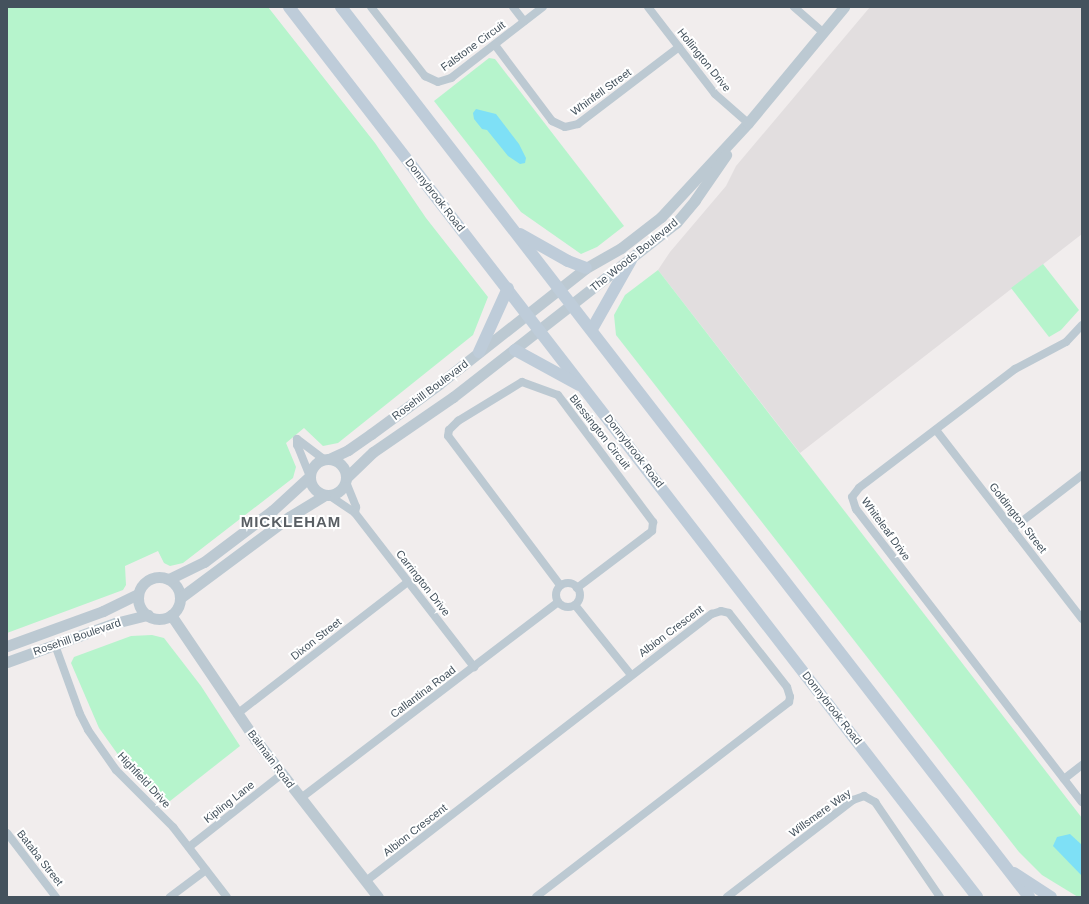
<!DOCTYPE html>
<style>
body{margin:0}
#map{position:relative;width:1089px;height:904px;overflow:hidden;background:#f1eded;font-family:Helvetica,sans-serif}
div>[style]{position:absolute}
.education>*{inset:0;background:#e2dedf}
.green>*{inset:0;background:#b6f4cc}
.water>*{inset:0;background:#7ee0f6}
.minor>*{height:8px;margin:-4px;padding:0 4px;transform-origin:4px;border-radius:4px;background:#bcc9d2}
.minor>.ring{margin:-4px;padding:0;box-sizing:content-box;background:none;border:8px solid #bcc9d2;border-radius:50%}
.tertiary>*{height:11px;margin:-5.5px;padding:0 5.5px;transform-origin:5.5px;border-radius:5.5px;background:#bcc9d2}
.tertiary>.ring{margin:-5.5px;padding:0;box-sizing:content-box;background:none;border:11px solid #bcc9d2;border-radius:50%}
.secondary>*{height:12px;margin:-6px;padding:0 6px;transform-origin:6px;border-radius:6px;background:#beccd9}
span{translate:-50% -50%;white-space:nowrap;text-align:center;line-height:1.15;-webkit-text-stroke:4px #fff;paint-order:stroke}
.street-label{font-size:11px;color:#44525d}
.district-label{font-size:15px;color:#595e63;font-weight:700;letter-spacing:1px}
.frame{position:absolute;inset:0;border:8px solid #44525d;pointer-events:none}
</style>
<div id="map">
<div class="education">
<i style="clip-path:polygon(870px 7px,1082px 7px,1082px 234px,800px 453px,658px 270px,670px 252px,726px 186px,736px 166px)"></i>
</div>
<div class="green">
<i style="clip-path:polygon(7px 7px,268px 7px,375px 143px,426px 218px,488px 297px,473px 335px,338px 443px,323px 446px,304px 428px,286px 443px,296px 467px,293px 478px,183px 563px,170px 566px,164px 563px,158px 551px,125px 566px,126px 585px,123px 590px,7px 633px)"></i>
<i style="clip-path:polygon(489px 58px,495px 59px,624px 226px,597px 247px,581px 254px,521px 212px,434px 101px)"></i>
<i style="clip-path:polygon(1043px 264px,1079px 310px,1061px 330px,1049px 337px,1011px 288px)"></i>
<i style="clip-path:polygon(658px 270px,1082px 818px,1082px 896px,1078px 897px,1042px 875px,1019px 852px,616px 335px,614px 315px,625px 295px)"></i>
<i style="clip-path:polygon(152px 635px,164px 638px,201px 686px,240px 746px,165px 805px,129px 770px,99px 728px,71px 663px,74px 657px,131px 636px)"></i>
</div>
<div class="water">
<i style="clip-path:polygon(476px 109px,496px 114px,519px 144px,526px 158px,525px 163px,520px 164px,508px 156px,487px 130px,482px 129px,474px 119px,473px 113px)"></i>
<i style="clip-path:polygon(1070px 834px,1082px 845px,1082px 876px,1053px 846px,1057px 837px)"></i>
</div>
<div class="minor">
<i style="left:371px;top:7px;width:88px;rotate:52deg"></i>
<i style="left:425px;top:76px;width:14px;rotate:25deg"></i>
<i style="left:438px;top:82px;width:14px;rotate:-17deg"></i>
<i style="left:451px;top:78px;width:116px;rotate:-37.7deg"></i>
<i style="left:513px;top:7px;width:18px;rotate:52deg"></i>
<i style="left:648px;top:7px;width:110px;rotate:52.4deg"></i>
<i style="left:715px;top:94px;width:44px;rotate:41.3deg"></i>
<i style="left:794px;top:7px;width:38px;rotate:41deg"></i>
<i style="left:495px;top:45px;width:95px;rotate:53.1deg"></i>
<i style="left:552px;top:121px;width:14px;rotate:25deg"></i>
<i style="left:565px;top:127px;width:13px;rotate:-13deg"></i>
<i style="left:578px;top:124px;width:127px;rotate:-37.3deg"></i>
<i style="left:1082px;top:325px;width:23px;rotate:133deg"></i>
<i style="left:1066px;top:342px;width:58px;rotate:152.1deg"></i>
<i style="left:1015px;top:369px;width:196px;rotate:142.7deg"></i>
<i style="left:859px;top:488px;width:11px;rotate:128deg"></i>
<i style="left:852px;top:497px;width:13px;rotate:72deg"></i>
<i style="left:856px;top:509px;width:370px;rotate:52.4deg"></i>
<i style="left:936px;top:430px;width:239px;rotate:52.3deg"></i>
<i style="left:309px;top:474px;width:31px;rotate:-112deg"></i>
<i style="left:297px;top:445px;width:6px;rotate:-90deg"></i>
<i style="left:297px;top:439px;width:34px;rotate:37deg"></i>
<i style="left:346px;top:482px;width:27px;rotate:68deg"></i>
<i style="left:356px;top:507px;width:6px;rotate:99deg"></i>
<i style="left:330px;top:496px;width:30px;rotate:34deg"></i>
<i style="left:355px;top:513px;width:195px;rotate:52.3deg"></i>
<i style="left:1012px;top:529px;width:88px;rotate:-37.6deg"></i>
<i class="ring" style="left:556px;top:583px;width:16px;height:16px"></i>
<i style="left:560px;top:585px;width:186px;rotate:-126.9deg"></i>
<i style="left:448px;top:436px;width:6px;rotate:-81deg"></i>
<i style="left:449px;top:430px;width:13px;rotate:-45deg"></i>
<i style="left:458px;top:421px;width:75px;rotate:-31.4deg"></i>
<i style="left:522px;top:382px;width:38px;rotate:20deg"></i>
<i style="left:558px;top:395px;width:159px;rotate:53.2deg"></i>
<i style="left:653px;top:522px;width:9px;rotate:96deg"></i>
<i style="left:652px;top:531px;width:6px;rotate:141deg"></i>
<i style="left:647px;top:535px;width:88px;rotate:142.9deg"></i>
<i style="left:575px;top:605px;width:90px;rotate:51.3deg"></i>
<i style="left:55px;top:645px;width:73px;rotate:70.1deg"></i>
<i style="left:80px;top:714px;width:18px;rotate:63deg"></i>
<i style="left:88px;top:730px;width:49px;rotate:55deg"></i>
<i style="left:116px;top:770px;width:81px;rotate:45deg"></i>
<i style="left:173px;top:827px;width:88px;rotate:52.4deg"></i>
<i style="left:237px;top:714px;width:216px;rotate:-37.7deg"></i>
<i style="left:1064px;top:779px;width:23px;rotate:-38deg"></i>
<i style="left:301px;top:798px;width:323px;rotate:-37.3deg"></i>
<i style="left:7px;top:833px;width:81px;rotate:52.6deg"></i>
<i style="left:189px;top:847px;width:118px;rotate:-38.1deg"></i>
<i style="left:366px;top:881px;width:437px;rotate:-37.7deg"></i>
<i style="left:712px;top:614px;width:9px;rotate:-18deg"></i>
<i style="left:721px;top:611px;width:8px;rotate:14deg"></i>
<i style="left:729px;top:613px;width:94px;rotate:51.9deg"></i>
<i style="left:787px;top:687px;width:10px;rotate:73deg"></i>
<i style="left:790px;top:697px;width:5px;rotate:101deg"></i>
<i style="left:789px;top:702px;width:319px;rotate:142.4deg"></i>
<i style="left:170px;top:897px;width:45px;rotate:-36.9deg"></i>
<i style="left:727px;top:897px;width:159px;rotate:-37.6deg"></i>
<i style="left:853px;top:800px;width:12px;rotate:-20deg"></i>
<i style="left:864px;top:796px;width:13px;rotate:29deg"></i>
<i style="left:875px;top:802px;width:115px;rotate:55.6deg"></i>
</div>
<div class="tertiary">
<i class="ring" style="left:310px;top:459px;width:25px;height:25px"></i>
<i style="left:329px;top:459px;width:21px;rotate:-25deg"></i>
<i style="left:348px;top:450px;width:28px;rotate:-35deg"></i>
<i style="left:371px;top:434px;width:84px;rotate:-36.3deg"></i>
<i style="left:439px;top:384px;width:187px;rotate:-38.3deg"></i>
<i style="left:586px;top:268px;width:40px;rotate:-29.7deg"></i>
<i style="left:621px;top:248px;width:51px;rotate:-37.8deg"></i>
<i style="left:661px;top:217px;width:128px;rotate:-47.2deg"></i>
<i style="left:748px;top:123px;width:151px;rotate:-50.4deg"></i>
<i style="left:347px;top:477px;width:36px;rotate:-44deg"></i>
<i style="left:373px;top:452px;width:97px;rotate:-34.5deg"></i>
<i style="left:453px;top:397px;width:283px;rotate:-38deg"></i>
<i style="left:676px;top:223px;width:30px;rotate:-50deg"></i>
<i style="left:695px;top:200px;width:55px;rotate:-55.4deg"></i>
<i class="ring" style="left:138px;top:577px;width:31px;height:31px"></i>
<i style="left:169px;top:579px;width:39px;rotate:-26deg"></i>
<i style="left:204px;top:562px;width:86px;rotate:-37deg"></i>
<i style="left:273px;top:510px;width:49px;rotate:-42.5deg"></i>
<i style="left:180px;top:598px;width:136px;rotate:-36.6deg"></i>
<i style="left:289px;top:517px;width:42px;rotate:-31.4deg"></i>
<i style="left:171px;top:615px;width:150px;rotate:55.9deg"></i>
<i style="left:255px;top:739px;width:200px;rotate:52.1deg"></i>
<i style="left:7px;top:646px;width:102px;rotate:-20deg"></i>
<i style="left:103px;top:611px;width:39px;rotate:-26deg"></i>
<i style="left:7px;top:662px;width:115px;rotate:-19.9deg"></i>
<i style="left:115px;top:623px;width:34px;rotate:-14deg"></i>
</div>
<div class="secondary">
<i style="left:289px;top:7px;width:1125px;rotate:52.29deg"></i>
<i style="left:341px;top:7px;width:1125px;rotate:52.29deg"></i>
<i style="left:520px;top:234px;width:55px;rotate:29.4deg"></i>
<i style="left:568px;top:261px;width:19px;rotate:21deg"></i>
<i style="left:592px;top:329px;width:79px;rotate:-60.5deg"></i>
<i style="left:515px;top:350px;width:73px;rotate:28.7deg"></i>
<i style="left:479px;top:352px;width:70px;rotate:-65.6deg"></i>
<i style="left:1014px;top:873px;width:44px;rotate:33deg"></i>
</div>
<div class="street-label">
<span style="left:473px;top:46px;rotate:-36deg">Falstone Circuit</span>
<span style="left:704px;top:60px;rotate:51deg">Hollington Drive</span>
<span style="left:601px;top:92px;rotate:-36deg">Whinfell Street</span>
<span style="left:435px;top:195px;rotate:52deg">Donnybrook Road</span>
<span style="left:634px;top:255px;rotate:-39deg">The Woods Boulevard</span>
<span style="left:430px;top:390px;rotate:-37deg">Rosehill Boulevard</span>
<span style="left:600px;top:432px;rotate:52deg">Blessington Circuit</span>
<span style="left:634px;top:451px;rotate:52deg">Donnybrook Road</span>
<span style="left:1018px;top:518px;rotate:52deg">Goldington Street</span>
<span style="left:886px;top:529px;rotate:54deg">Whiteleaf Drive</span>
<span style="left:423px;top:583px;rotate:52deg">Carrington Drive</span>
<span style="left:671px;top:631px;rotate:-37deg">Albion Crescent</span>
<span style="left:77px;top:637px;rotate:-19deg">Rosehill Boulevard</span>
<span style="left:316px;top:639px;rotate:-38deg">Dixon Street</span>
<span style="left:423px;top:692px;rotate:-37deg">Callantina Road</span>
<span style="left:832px;top:708px;rotate:52deg">Donnybrook Road</span>
<span style="left:271px;top:759px;rotate:53deg">Balmain Road</span>
<span style="left:144px;top:780px;rotate:47deg">Highfield Drive</span>
<span style="left:229px;top:802px;rotate:-38deg">Kipling Lane</span>
<span style="left:820px;top:813px;rotate:-36deg">Willsmere Way</span>
<span style="left:415px;top:830px;rotate:-38deg">Albion Crescent</span>
<span style="left:40px;top:858px;rotate:52deg">Bataba Street</span>
</div>
<div class="district-label">
<span style="left:291px;top:522px">MICKLEHAM</span>
</div>
<div class="frame"></div>
</div>
